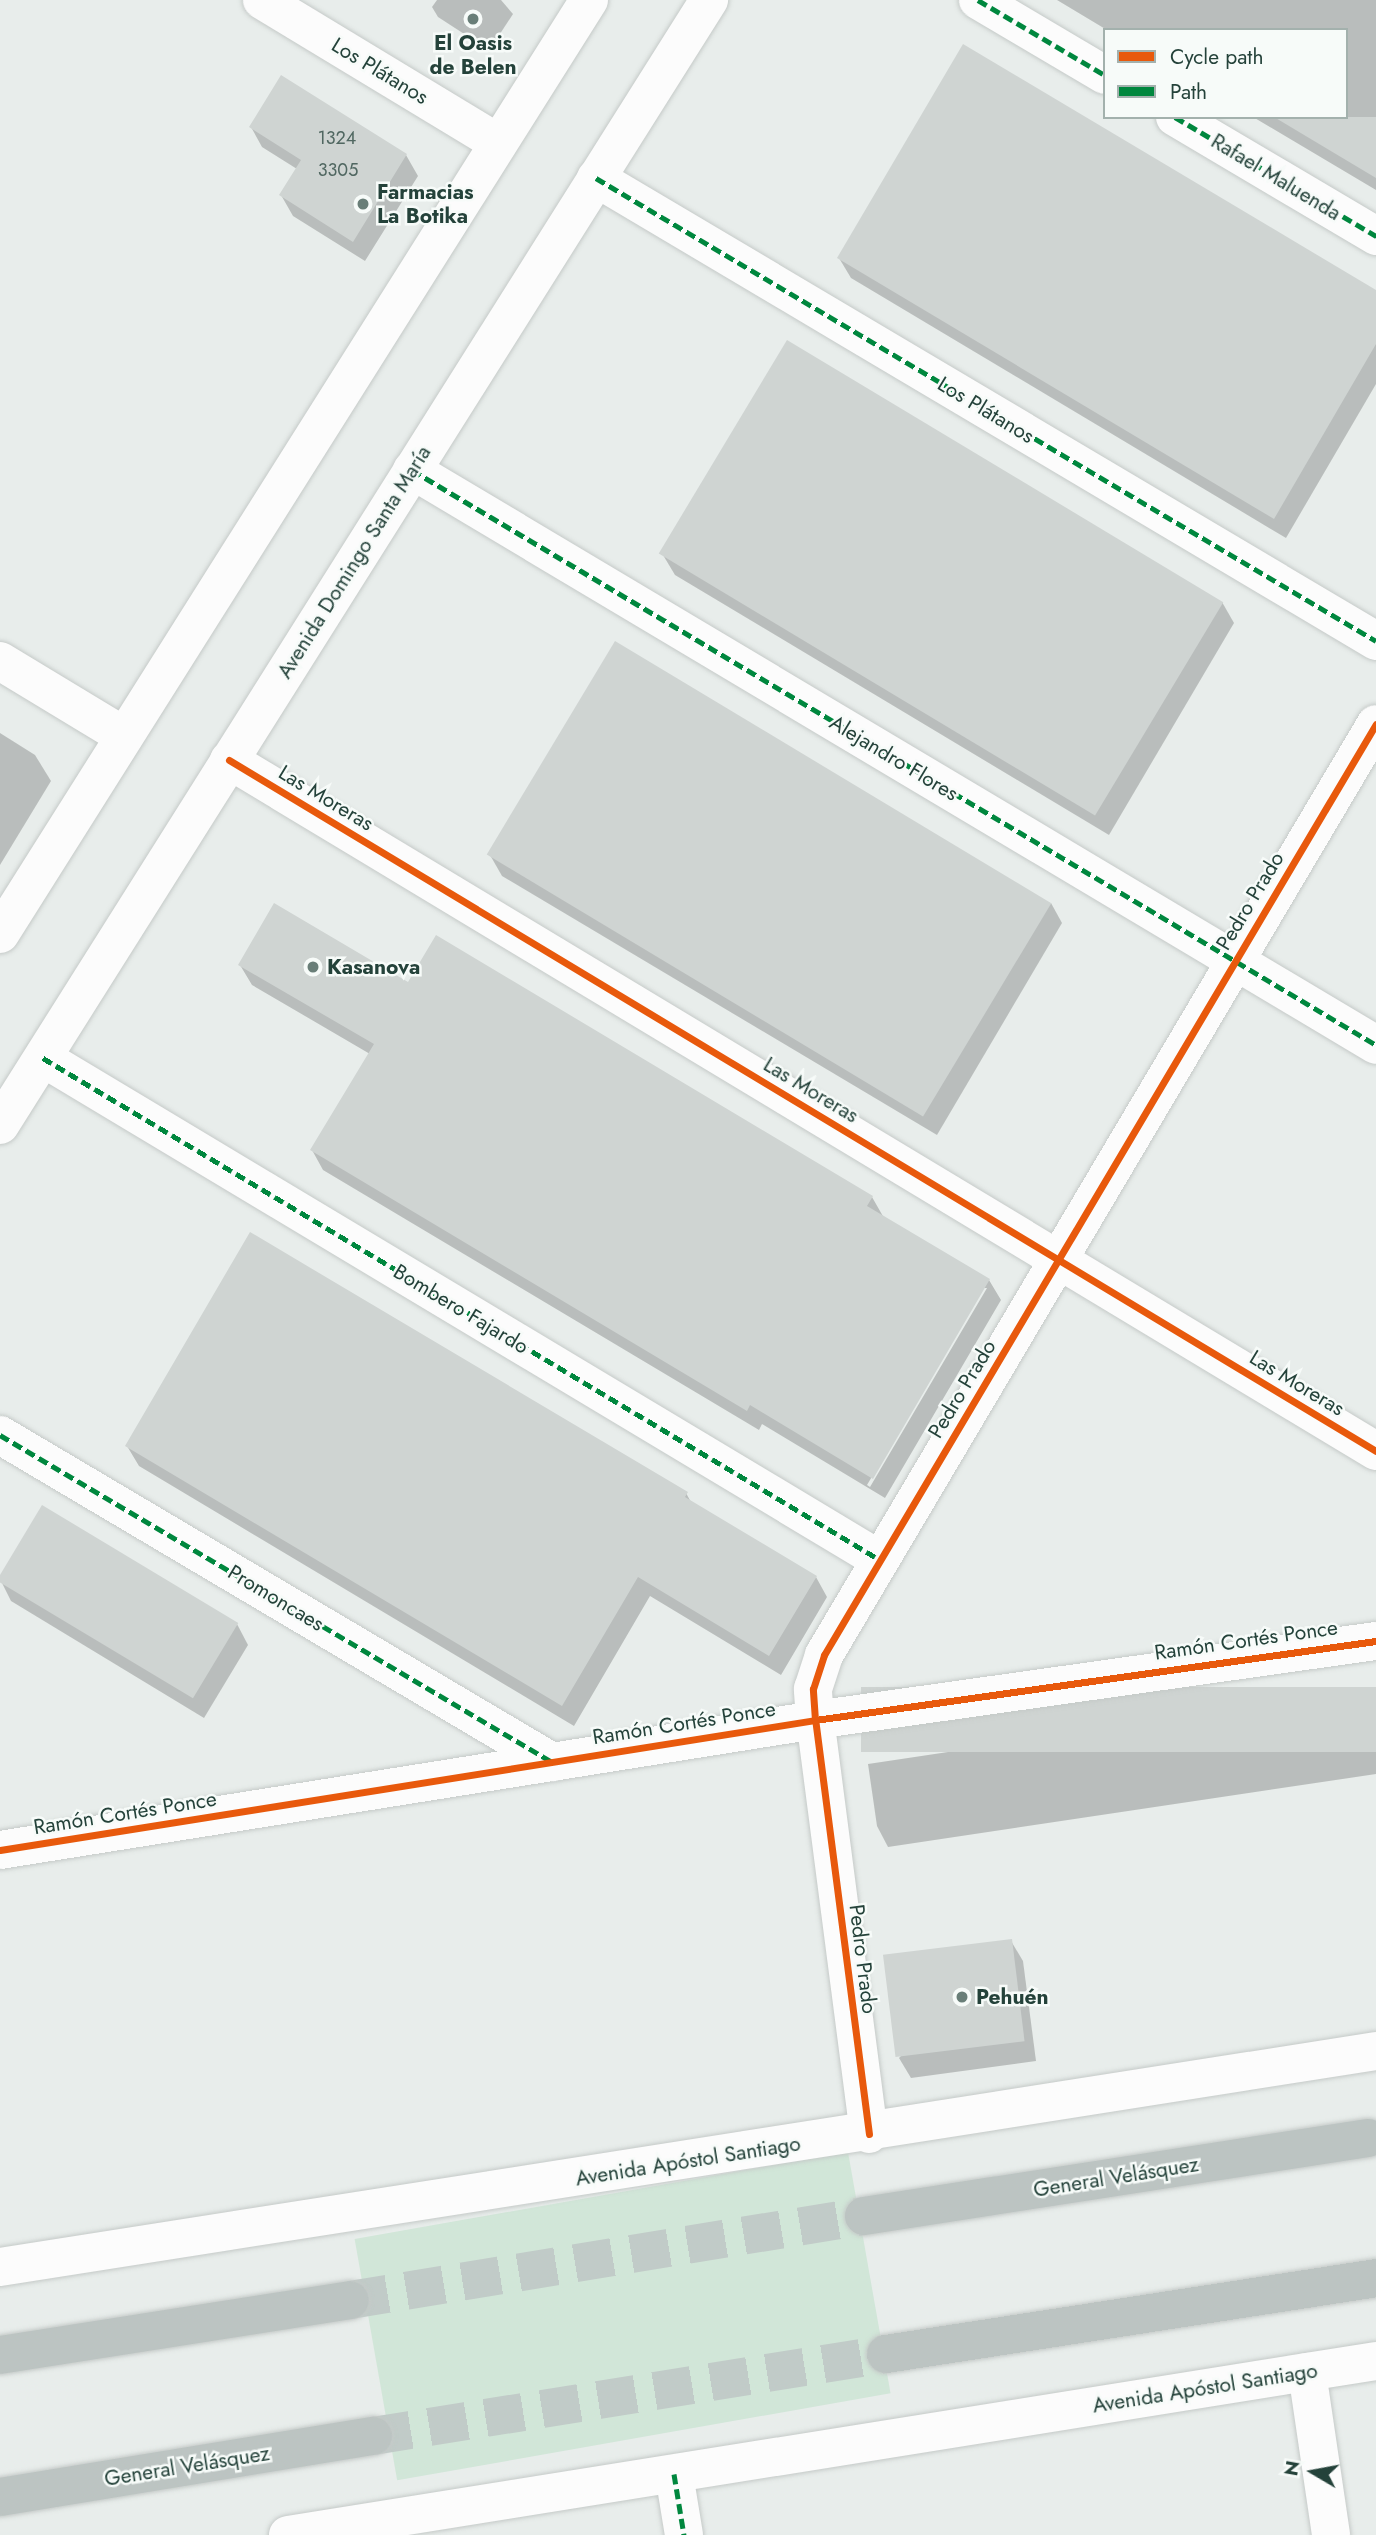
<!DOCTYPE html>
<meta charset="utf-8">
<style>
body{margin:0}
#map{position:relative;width:1376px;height:2535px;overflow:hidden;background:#e8edeb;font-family:Jost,sans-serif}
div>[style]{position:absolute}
.green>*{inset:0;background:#d1e6d8;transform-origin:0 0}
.shadow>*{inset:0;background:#0003}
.building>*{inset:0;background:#cfd4d2;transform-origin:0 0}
.motorway-tunnel>*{height:38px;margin-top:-19px;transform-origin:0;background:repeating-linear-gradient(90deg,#c1cbc8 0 38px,transparent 0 57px)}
.roads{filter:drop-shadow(0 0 2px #c5cac8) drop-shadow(0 0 2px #c5cac8)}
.minor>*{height:38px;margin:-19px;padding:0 19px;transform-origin:19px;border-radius:19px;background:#fcfcfc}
.secondary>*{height:38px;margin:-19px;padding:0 19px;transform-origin:19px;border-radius:19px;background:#fcfcfc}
.motorway>*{height:38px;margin:-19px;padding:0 19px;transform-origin:19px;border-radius:19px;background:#bcc4c2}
.quiet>*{height:5px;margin-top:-2.5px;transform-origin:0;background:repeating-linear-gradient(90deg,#00873e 0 10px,transparent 0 15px)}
.cycleway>*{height:7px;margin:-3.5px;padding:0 3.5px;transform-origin:3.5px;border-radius:3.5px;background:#e8590c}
.dots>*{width:19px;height:19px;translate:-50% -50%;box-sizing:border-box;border:4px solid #f7fbf9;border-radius:50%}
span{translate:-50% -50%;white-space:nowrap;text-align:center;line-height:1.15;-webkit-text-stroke:5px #f7fbf9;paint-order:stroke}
.number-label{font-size:18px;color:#506761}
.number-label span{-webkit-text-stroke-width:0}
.poi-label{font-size:21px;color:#24423a;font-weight:700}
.left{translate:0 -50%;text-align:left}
.street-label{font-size:21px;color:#24423a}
.legend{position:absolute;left:1103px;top:28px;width:245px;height:91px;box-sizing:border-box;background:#f7fbf9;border:2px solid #a3b1ad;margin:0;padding:9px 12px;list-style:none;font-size:21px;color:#24423a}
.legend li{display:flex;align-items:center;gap:14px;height:35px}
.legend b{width:35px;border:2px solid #a3b1ad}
.north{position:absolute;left:1278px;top:2437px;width:70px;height:70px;-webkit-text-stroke:5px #f7fbf9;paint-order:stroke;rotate:280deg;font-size:19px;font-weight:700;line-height:28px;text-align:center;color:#24423a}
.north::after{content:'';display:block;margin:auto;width:24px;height:32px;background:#24423a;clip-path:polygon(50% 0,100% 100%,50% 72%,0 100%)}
</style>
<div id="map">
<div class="green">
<i style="left:848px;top:2152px;width:245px;height:501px;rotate:80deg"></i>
</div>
<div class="shadow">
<i style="clip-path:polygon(437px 0,501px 0,513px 14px,496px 40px,475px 41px,438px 17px,432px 7px)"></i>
<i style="clip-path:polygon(1057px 0,1376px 0,1376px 190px,1253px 117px,1346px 117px,1346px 30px,1107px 30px)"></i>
<i style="clip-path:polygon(251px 127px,406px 155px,418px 176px,365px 261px,293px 216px,281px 195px,297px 169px,262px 147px)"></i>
<i style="clip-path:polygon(839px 258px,1376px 292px,1376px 384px,1286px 538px,851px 278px)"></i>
<i style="clip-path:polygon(663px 555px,1222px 602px,1234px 623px,1109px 835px,675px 575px)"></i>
<i style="clip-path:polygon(0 733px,35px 755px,51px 781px,0 865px)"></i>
<i style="clip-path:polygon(490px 855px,1051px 903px,1062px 923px,937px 1135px,502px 876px)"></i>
<i style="clip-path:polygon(evenodd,240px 965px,409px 984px,872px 1197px,884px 1218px,989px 1280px,1001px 1300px,885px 1498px,762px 1424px,759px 1430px,323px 1170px,312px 1150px,370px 1054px,252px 985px,240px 965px,983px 1288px,987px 1288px,870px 1487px,867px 1485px,983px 1288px)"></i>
<i style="clip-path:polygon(127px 1446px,686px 1493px,692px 1504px,816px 1577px,827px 1597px,781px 1675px,650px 1596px,574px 1726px,139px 1466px)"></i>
<i style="clip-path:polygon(42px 1508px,237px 1624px,248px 1645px,204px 1718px,11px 1601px,0 1579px)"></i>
<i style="clip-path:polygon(1376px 1688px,1376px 1774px,888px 1847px,877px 1826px,868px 1764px)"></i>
<i style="clip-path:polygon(1011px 1941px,1023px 1961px,1036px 2061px,911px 2078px,899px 2058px)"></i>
</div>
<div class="building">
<i style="clip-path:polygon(963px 44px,1376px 290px,1376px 344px,1274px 519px,837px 258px)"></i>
<i style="clip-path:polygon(281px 75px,407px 154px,353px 242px,279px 195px,301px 160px,249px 127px)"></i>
<i style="clip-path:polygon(1274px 117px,1376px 117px,1376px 178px)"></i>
<i style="left:787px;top:340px;width:509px;height:249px;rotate:31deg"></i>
<i style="left:615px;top:641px;width:509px;height:249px;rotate:31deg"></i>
<i style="clip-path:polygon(274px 903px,408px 982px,436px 935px,873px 1196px,867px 1206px,990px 1279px,873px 1479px,750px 1405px,747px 1411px,310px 1150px,374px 1044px,238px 965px)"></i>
<i style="clip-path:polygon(250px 1232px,688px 1492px,685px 1497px,817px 1576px,769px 1656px,638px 1577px,562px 1706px,125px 1446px)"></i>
<i style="left:42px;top:1505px;width:229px;height:88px;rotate:31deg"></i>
<i style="left:1376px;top:1687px;width:65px;height:515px;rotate:90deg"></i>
<i style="left:1012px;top:1939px;width:103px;height:130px;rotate:83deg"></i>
</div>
<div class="motorway-tunnel">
<i style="left:350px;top:2300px;width:521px;rotate:-9.28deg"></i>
<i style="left:373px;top:2436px;width:520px;rotate:-9.08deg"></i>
</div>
<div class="roads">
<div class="minor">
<i style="left:262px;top:0;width:276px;rotate:31.2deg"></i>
<i style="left:978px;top:0;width:147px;rotate:30.6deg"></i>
<i style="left:1175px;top:117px;width:234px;rotate:30.6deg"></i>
<i style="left:596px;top:178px;width:907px;rotate:30.69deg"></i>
<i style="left:412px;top:470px;width:1122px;rotate:30.81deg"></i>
<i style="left:0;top:661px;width:145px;rotate:31.2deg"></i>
<i style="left:229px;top:760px;width:1339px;rotate:31.07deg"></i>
<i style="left:43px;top:1058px;width:976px;rotate:30.95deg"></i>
<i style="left:0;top:1435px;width:642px;rotate:30.64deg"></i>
<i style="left:0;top:1850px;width:825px;rotate:-9.06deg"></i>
<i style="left:815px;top:1720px;width:567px;rotate:-8.02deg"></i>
<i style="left:869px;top:2134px;width:418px;rotate:-97.4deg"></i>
<i style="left:815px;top:1720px;width:31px;rotate:-94deg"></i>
<i style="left:813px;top:1689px;width:36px;rotate:-72deg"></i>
<i style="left:824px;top:1655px;width:1082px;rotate:-59.34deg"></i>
<i style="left:1307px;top:2372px;width:165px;rotate:81.6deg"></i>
<i style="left:674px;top:2474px;width:62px;rotate:80.7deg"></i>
</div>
<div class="secondary">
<i style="left:0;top:934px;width:1104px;rotate:-57.76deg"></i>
<i style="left:0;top:1125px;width:1330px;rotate:-57.78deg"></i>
<i style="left:0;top:2267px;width:1393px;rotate:-8.92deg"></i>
<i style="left:288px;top:2535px;width:1102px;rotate:-9.09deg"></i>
</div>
<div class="motorway">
<i style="left:864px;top:2216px;width:510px;rotate:-8.8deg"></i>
<i style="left:886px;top:2354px;width:496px;rotate:-8.8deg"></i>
<i style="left:0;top:2355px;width:354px;rotate:-8.9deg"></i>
<i style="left:0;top:2497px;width:378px;rotate:-9.3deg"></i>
</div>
</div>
<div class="quiet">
<i style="left:978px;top:0;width:147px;rotate:30.6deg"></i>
<i style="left:1175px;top:117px;width:234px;rotate:30.6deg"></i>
<i style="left:596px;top:178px;width:907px;rotate:30.69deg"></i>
<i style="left:412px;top:470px;width:1122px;rotate:30.81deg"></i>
<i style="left:43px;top:1058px;width:976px;rotate:30.95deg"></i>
<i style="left:0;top:1435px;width:642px;rotate:30.64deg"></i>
<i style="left:674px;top:2474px;width:62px;rotate:80.7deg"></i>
</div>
<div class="cycleway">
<i style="left:229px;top:760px;width:1339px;rotate:31.07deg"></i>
<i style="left:0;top:1850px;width:825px;rotate:-9.06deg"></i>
<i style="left:815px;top:1720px;width:567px;rotate:-8.02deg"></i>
<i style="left:869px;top:2134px;width:418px;rotate:-97.4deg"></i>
<i style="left:815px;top:1720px;width:31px;rotate:-94deg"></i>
<i style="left:813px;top:1689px;width:36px;rotate:-72deg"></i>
<i style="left:824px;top:1655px;width:1082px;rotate:-59.34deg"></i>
</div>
<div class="dots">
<i style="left:473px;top:19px;background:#697e78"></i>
<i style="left:363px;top:204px;background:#697e78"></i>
<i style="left:313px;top:967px;background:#697e78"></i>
<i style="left:962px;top:1997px;background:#697e78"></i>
</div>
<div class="number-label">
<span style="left:337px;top:138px">1324</span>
<span style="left:338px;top:170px">3305</span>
</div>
<div class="poi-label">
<span style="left:473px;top:55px">El Oasis<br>de Belen</span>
<span class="left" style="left:377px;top:204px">Farmacias<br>La Botika</span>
<span class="left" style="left:327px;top:967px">Kasanova</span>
<span class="left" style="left:976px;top:1997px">Pehuén</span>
</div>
<div class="street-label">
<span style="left:380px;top:71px;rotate:31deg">Los Plátanos</span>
<span style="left:1276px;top:177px;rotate:31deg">Rafael Maluenda</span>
<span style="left:986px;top:410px;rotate:31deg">Los Plátanos</span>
<span style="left:354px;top:562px;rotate:-58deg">Avenida Domingo Santa María</span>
<span style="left:894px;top:758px;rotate:31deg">Alejandro Flores</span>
<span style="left:326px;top:798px;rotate:31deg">Las Moreras</span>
<span style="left:1250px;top:901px;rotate:-59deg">Pedro Prado</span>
<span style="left:811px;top:1090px;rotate:31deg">Las Moreras</span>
<span style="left:461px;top:1309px;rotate:31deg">Bombero Fajardo</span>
<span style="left:1297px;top:1383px;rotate:31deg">Las Moreras</span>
<span style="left:962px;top:1389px;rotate:-59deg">Pedro Prado</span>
<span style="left:276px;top:1598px;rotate:31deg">Promoncaes</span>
<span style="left:1246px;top:1640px;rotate:-8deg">Ramón Cortés Ponce</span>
<span style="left:684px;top:1723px;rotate:-9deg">Ramón Cortés Ponce</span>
<span style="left:125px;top:1813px;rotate:-9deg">Ramón Cortés Ponce</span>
<span style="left:863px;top:1959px;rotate:83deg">Pedro Prado</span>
<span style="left:688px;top:2161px;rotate:-9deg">Avenida Apóstol Santiago</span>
<span style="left:1116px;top:2177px;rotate:-9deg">General Velásquez</span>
<span style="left:1205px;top:2388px;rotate:-9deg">Avenida Apóstol Santiago</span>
<span style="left:187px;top:2466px;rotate:-9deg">General Velásquez</span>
</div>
<ul class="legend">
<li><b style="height:9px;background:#e8590c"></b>Cycle path</li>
<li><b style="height:9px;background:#00873e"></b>Path</li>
</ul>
<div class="north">N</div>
</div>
